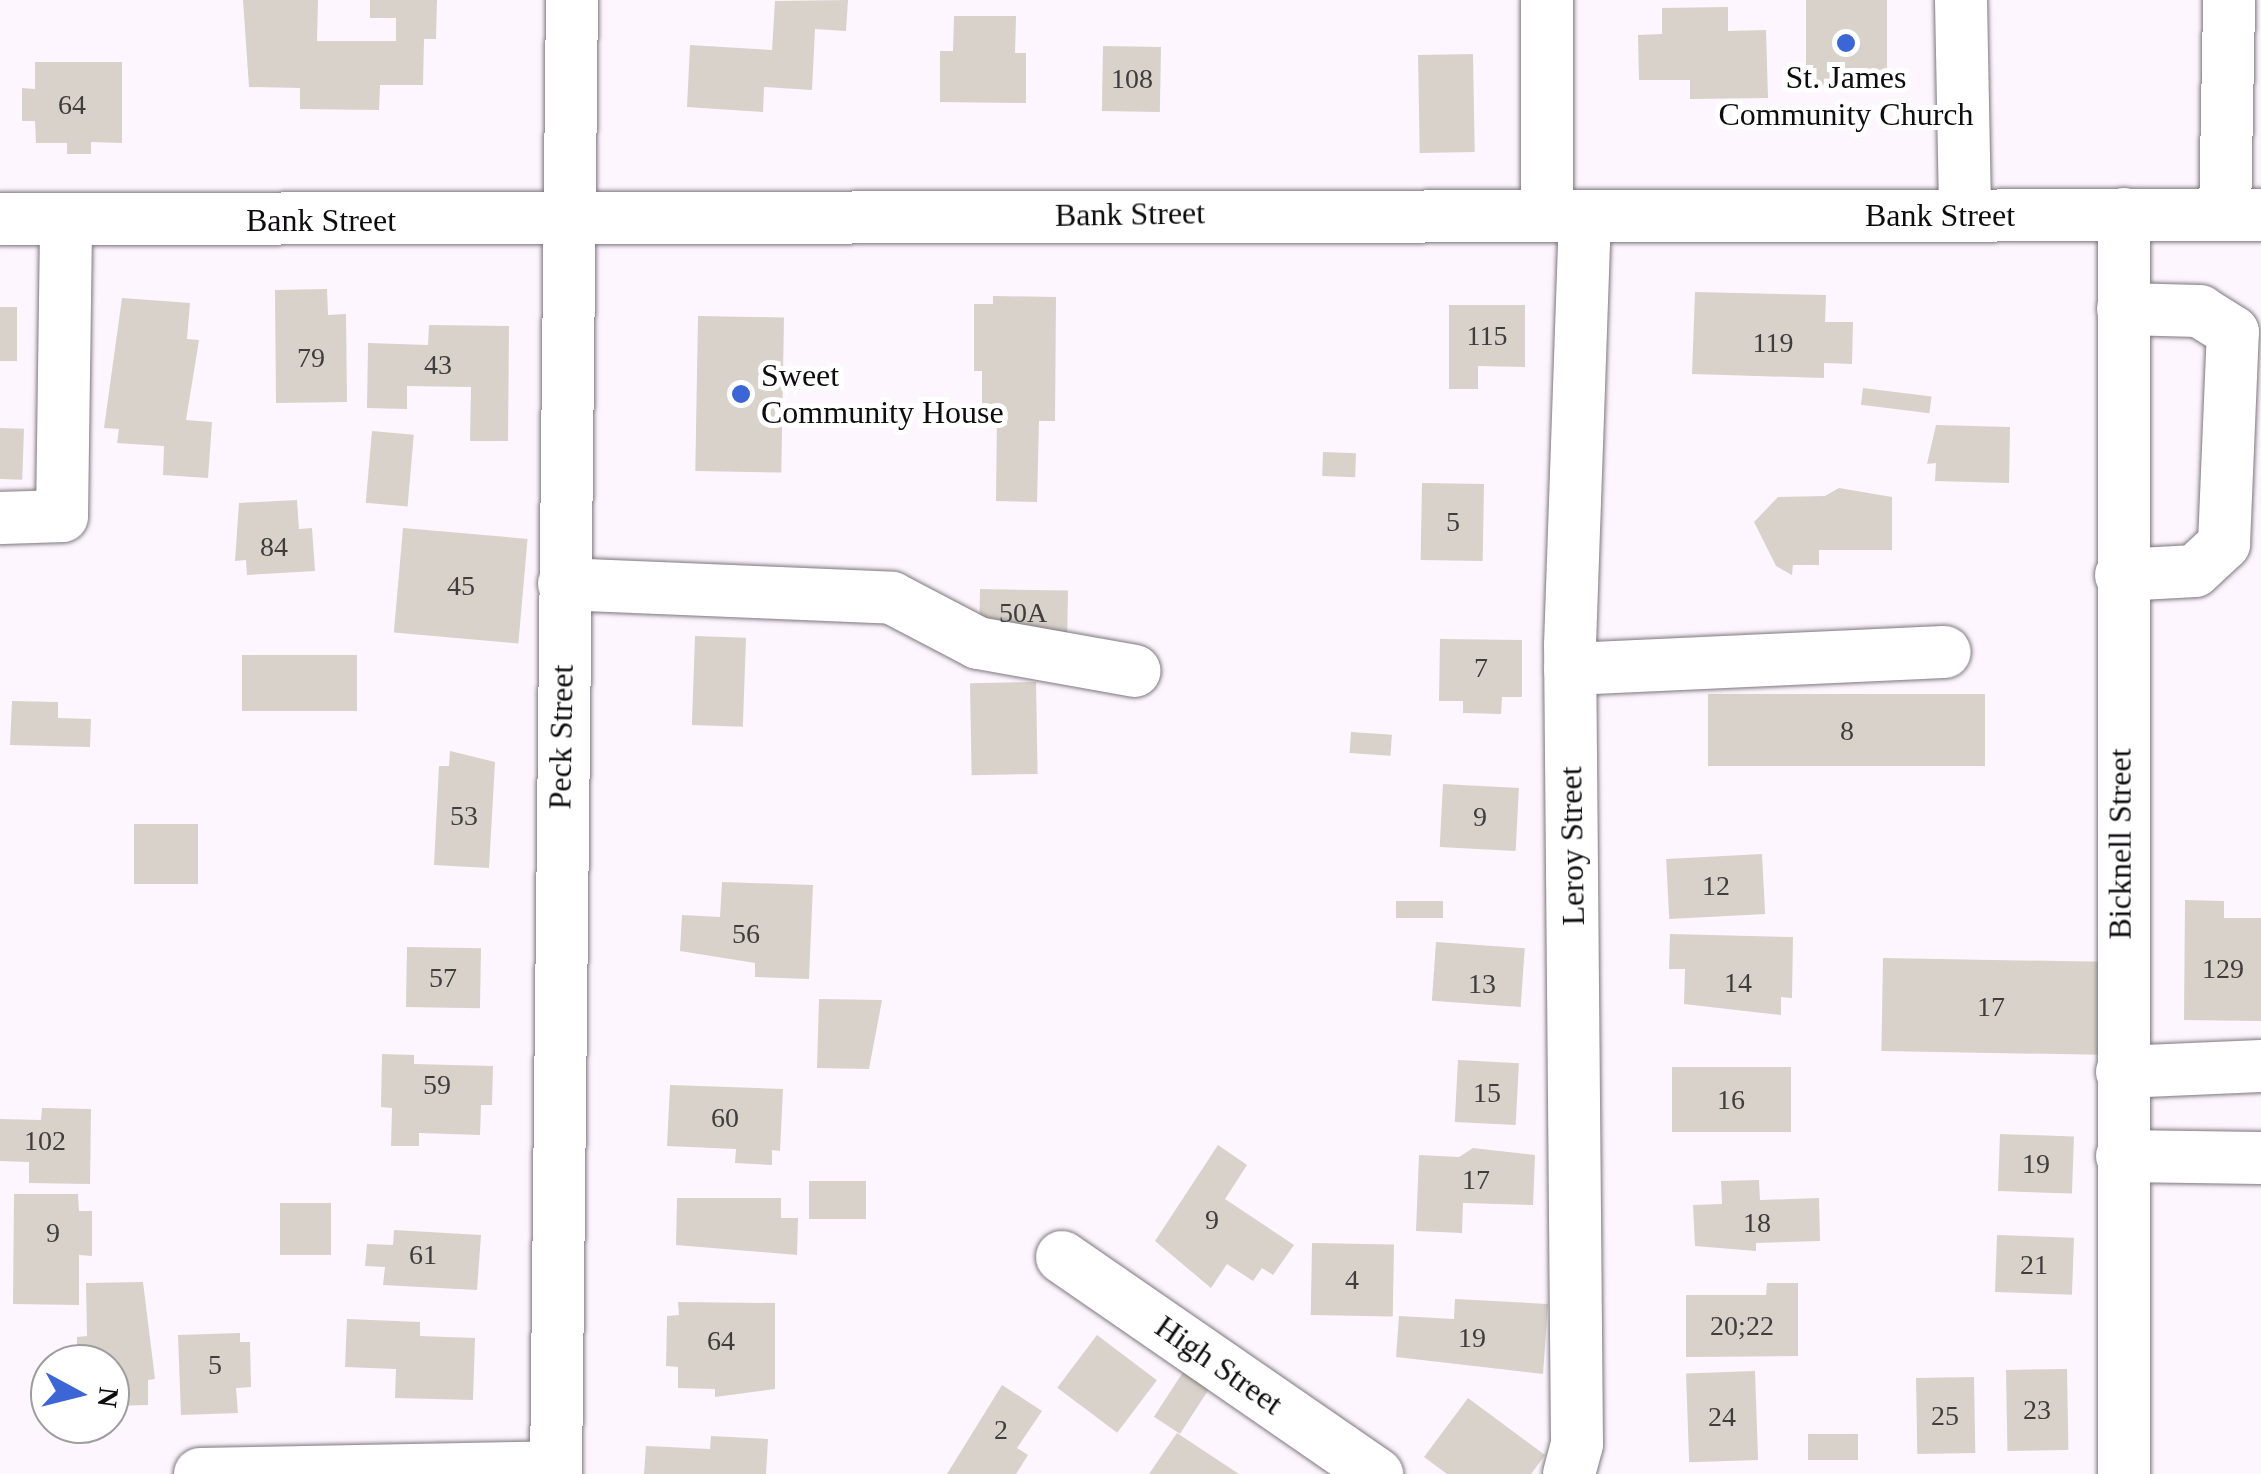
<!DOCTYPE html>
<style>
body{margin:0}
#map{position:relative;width:2261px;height:1474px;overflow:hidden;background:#fef6fe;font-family:Georgia,serif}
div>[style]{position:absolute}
.building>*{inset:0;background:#d8d2ca;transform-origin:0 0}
.roads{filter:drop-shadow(0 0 2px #7e777e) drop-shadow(0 0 2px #7e777e)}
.minor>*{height:52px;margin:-26px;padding:0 26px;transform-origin:26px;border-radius:26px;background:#fff}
.dots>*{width:28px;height:28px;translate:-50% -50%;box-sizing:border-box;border:5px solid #fff;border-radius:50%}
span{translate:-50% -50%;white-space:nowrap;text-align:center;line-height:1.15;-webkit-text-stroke:10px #fff;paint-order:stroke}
.number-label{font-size:28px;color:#403e3d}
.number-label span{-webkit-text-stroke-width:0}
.poi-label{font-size:32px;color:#0e0c0e}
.left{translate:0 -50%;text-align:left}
.street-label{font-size:32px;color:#0e0c0e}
.north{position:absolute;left:30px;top:1344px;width:100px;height:100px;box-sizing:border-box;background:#fff;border:2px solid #9f9e9f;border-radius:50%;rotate:97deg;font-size:28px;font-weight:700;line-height:40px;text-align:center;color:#0e0c0e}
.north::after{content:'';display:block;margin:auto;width:35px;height:45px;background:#3c65d6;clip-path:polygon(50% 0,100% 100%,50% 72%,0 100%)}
</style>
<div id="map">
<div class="building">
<i style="clip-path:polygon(243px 0,318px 0,317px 41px,396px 41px,396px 18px,370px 18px,370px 0,437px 0,436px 39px,424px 39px,423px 85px,380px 85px,379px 110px,300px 109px,300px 88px,249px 87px)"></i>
<i style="clip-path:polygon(848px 0,846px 31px,815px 29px,812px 90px,764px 87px,763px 112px,687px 107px,690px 45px,772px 50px,775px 1px)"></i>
<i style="left:1806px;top:0;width:81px;height:85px"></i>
<i style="clip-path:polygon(1728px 7px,1728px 31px,1766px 30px,1768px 98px,1690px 99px,1690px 80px,1639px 80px,1638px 35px,1662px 34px,1662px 8px)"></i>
<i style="clip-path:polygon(954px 16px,1016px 16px,1015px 53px,1026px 53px,1026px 103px,940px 102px,940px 51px,953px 51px)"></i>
<i style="left:1103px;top:46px;width:58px;height:65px;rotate:1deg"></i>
<i style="left:1473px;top:54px;width:98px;height:55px;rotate:89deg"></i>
<i style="clip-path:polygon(35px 62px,122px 62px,122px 143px,91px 142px,91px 154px,67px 154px,67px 143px,36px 143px,35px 121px,22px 121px,22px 88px,35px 89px)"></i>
<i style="clip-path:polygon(327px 289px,328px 315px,346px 314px,347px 402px,276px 403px,275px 290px)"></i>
<i style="clip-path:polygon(1695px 292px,1826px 295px,1825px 322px,1853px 322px,1852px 364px,1824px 363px,1824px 378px,1692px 374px)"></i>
<i style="clip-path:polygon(993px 296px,1056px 297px,1055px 421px,1039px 421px,1037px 502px,996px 501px,997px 411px,982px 410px,982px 371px,974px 371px,974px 304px,993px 304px)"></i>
<i style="clip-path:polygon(122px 298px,190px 303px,187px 339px,199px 340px,186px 420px,212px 422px,208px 478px,163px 475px,164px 446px,117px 443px,119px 429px,104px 428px)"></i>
<i style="clip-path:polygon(1449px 305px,1525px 305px,1525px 367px,1478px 366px,1478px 389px,1449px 389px)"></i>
<i style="left:0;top:307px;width:17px;height:54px"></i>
<i style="left:698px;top:316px;width:86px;height:155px;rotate:1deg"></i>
<i style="clip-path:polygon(429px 325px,509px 326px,508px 441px,470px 441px,471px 387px,407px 386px,407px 409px,367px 408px,368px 343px,428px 345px)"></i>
<i style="left:1863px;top:388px;width:69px;height:17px;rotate:7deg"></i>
<i style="clip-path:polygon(1936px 425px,2010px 427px,2009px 483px,1935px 481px,1936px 463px,1927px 464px)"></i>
<i style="left:0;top:428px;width:24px;height:51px;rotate:2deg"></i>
<i style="left:372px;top:431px;width:42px;height:72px;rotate:5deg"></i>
<i style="left:1323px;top:452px;width:33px;height:24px;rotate:2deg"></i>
<i style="left:1422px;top:483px;width:62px;height:77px;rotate:1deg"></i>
<i style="clip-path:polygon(1839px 488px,1892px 497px,1892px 550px,1819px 550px,1819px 565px,1793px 565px,1792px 575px,1776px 566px,1754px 522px,1778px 497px,1825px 496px)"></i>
<i style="clip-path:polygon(297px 500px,299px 529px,312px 528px,315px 571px,247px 575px,246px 560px,235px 561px,239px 503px)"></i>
<i style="left:403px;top:528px;width:125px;height:105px;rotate:5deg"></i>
<i style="left:980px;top:589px;width:88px;height:46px;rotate:1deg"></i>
<i style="left:695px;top:636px;width:51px;height:89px;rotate:2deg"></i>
<i style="clip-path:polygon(1440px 639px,1522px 640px,1522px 697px,1502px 697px,1501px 714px,1463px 713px,1463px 701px,1439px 701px)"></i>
<i style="left:357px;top:655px;width:56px;height:115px;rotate:90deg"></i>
<i style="left:1036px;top:682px;width:92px;height:66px;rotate:89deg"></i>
<i style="left:1985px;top:694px;width:72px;height:277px;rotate:90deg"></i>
<i style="clip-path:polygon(12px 701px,58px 702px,58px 718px,91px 719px,90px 747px,10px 745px)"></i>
<i style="left:1351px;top:732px;width:41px;height:21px;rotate:4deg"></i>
<i style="clip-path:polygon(450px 751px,495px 762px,489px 868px,434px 865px,439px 766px,449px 766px)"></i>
<i style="left:1443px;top:784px;width:76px;height:63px;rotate:3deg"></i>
<i style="left:134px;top:824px;width:64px;height:60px"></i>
<i style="left:1762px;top:854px;width:60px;height:96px;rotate:87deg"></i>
<i style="clip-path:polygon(722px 882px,813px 885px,809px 979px,755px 977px,755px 963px,680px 951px,682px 915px,720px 917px)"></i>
<i style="clip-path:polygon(2185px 900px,2224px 901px,2224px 918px,2261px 918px,2261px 1021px,2184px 1020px)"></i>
<i style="left:1396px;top:901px;width:47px;height:17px"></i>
<i style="clip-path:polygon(1670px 934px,1793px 937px,1792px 998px,1781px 997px,1781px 1015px,1684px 1004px,1685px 969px,1669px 969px)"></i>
<i style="left:1436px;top:942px;width:89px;height:59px;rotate:4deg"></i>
<i style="left:407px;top:947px;width:74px;height:60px;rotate:1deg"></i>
<i style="left:1883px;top:958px;width:219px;height:93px;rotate:1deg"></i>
<i style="clip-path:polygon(819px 999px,882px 1000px,869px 1069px,817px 1068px)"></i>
<i style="clip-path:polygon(382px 1054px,414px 1055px,414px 1064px,493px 1066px,492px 1105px,481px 1105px,480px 1135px,419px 1133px,419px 1146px,391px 1146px,392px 1108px,381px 1107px)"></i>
<i style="left:1458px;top:1060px;width:61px;height:62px;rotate:3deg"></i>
<i style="left:1791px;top:1067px;width:65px;height:119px;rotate:90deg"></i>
<i style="clip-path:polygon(670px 1085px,783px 1089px,780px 1151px,772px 1150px,772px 1165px,735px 1163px,736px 1149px,667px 1146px)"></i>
<i style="clip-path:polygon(42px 1108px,91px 1109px,90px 1184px,29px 1183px,29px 1162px,0 1161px,0 1119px,41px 1120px)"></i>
<i style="left:2000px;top:1134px;width:74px;height:57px;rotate:2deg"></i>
<i style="clip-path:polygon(1218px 1145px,1247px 1165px,1225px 1199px,1294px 1245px,1273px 1275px,1262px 1268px,1253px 1281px,1227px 1264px,1211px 1288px,1155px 1241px)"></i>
<i style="clip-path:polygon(1473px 1148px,1535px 1155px,1533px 1205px,1463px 1203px,1462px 1233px,1416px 1231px,1419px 1155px,1459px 1157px)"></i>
<i style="clip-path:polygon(1759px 1180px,1760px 1200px,1819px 1198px,1820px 1241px,1756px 1243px,1756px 1251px,1695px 1246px,1693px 1205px,1722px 1204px,1721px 1181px)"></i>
<i style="left:809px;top:1181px;width:57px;height:38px"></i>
<i style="clip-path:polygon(14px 1194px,78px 1194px,79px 1211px,92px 1211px,92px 1256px,79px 1255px,79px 1305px,13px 1304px)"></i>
<i style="clip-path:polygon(677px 1198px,781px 1198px,781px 1218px,798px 1218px,797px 1255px,676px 1245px)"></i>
<i style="left:280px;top:1203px;width:51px;height:52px"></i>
<i style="clip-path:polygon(394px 1230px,481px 1235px,477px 1290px,383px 1285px,385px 1267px,365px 1266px,367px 1244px,393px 1245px)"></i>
<i style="left:1997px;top:1235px;width:77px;height:57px;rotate:2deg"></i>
<i style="left:1312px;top:1243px;width:82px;height:72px;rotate:1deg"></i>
<i style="clip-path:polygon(143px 1282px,155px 1379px,148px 1380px,148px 1405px,110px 1406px,110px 1364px,77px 1364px,77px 1337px,87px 1336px,86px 1283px)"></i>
<i style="clip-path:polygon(1767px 1283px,1798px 1283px,1798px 1356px,1686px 1357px,1686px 1295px,1766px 1295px)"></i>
<i style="clip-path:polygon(1455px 1299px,1548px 1304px,1543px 1374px,1396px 1357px,1399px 1316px,1454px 1319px)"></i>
<i style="clip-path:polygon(678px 1302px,775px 1303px,775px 1389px,715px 1397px,715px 1389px,678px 1388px,678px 1367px,666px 1366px,667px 1316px,679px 1315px)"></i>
<i style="clip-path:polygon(347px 1319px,420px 1322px,420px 1336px,475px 1338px,473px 1400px,395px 1398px,396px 1369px,345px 1367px)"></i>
<i style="clip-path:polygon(240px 1333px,240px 1342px,250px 1342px,251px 1387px,236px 1388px,238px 1413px,181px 1415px,178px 1335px)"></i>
<i style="left:1097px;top:1335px;width:75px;height:66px;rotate:37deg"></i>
<i style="left:1185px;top:1369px;width:31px;height:57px;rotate:33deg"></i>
<i style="left:2067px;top:1369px;width:81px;height:61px;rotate:89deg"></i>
<i style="left:1755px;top:1371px;width:89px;height:69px;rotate:88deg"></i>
<i style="left:1974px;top:1377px;width:76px;height:58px;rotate:89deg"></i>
<i style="clip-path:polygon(1002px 1385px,1042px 1411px,1017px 1448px,1028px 1455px,1016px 1474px,947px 1474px)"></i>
<i style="clip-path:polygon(1468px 1398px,1545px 1455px,1531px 1474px,1447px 1474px,1424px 1457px)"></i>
<i style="clip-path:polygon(1177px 1433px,1239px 1474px,1149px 1474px)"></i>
<i style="left:1808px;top:1434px;width:50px;height:26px"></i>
<i style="clip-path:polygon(711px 1436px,768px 1439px,766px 1474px,644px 1474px,646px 1446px,710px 1449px)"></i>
</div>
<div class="roads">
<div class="minor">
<i style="left:1961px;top:0;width:215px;rotate:88.9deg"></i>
<i style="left:2225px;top:215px;width:215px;rotate:-88.9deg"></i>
<i style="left:1547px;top:216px;width:216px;rotate:-90deg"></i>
<i style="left:0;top:219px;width:2261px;rotate:-0.1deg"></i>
<i style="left:0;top:518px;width:62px;rotate:-1.8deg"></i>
<i style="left:62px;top:516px;width:297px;rotate:-89.2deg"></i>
<i style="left:2121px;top:575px;width:74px;rotate:-3.1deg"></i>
<i style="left:2195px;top:571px;width:40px;rotate:-43deg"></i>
<i style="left:2224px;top:544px;width:212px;rotate:-87.6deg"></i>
<i style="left:2233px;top:332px;width:39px;rotate:-148deg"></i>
<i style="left:2200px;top:311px;width:77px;rotate:-178.5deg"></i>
<i style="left:564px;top:584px;width:328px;rotate:2.4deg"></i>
<i style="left:892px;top:598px;width:97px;rotate:27.6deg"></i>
<i style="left:978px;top:643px;width:159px;rotate:10.1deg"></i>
<i style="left:1570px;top:669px;width:375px;rotate:-2.6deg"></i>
<i style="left:2122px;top:1072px;width:139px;rotate:-2.5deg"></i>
<i style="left:2122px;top:1156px;width:139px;rotate:0.8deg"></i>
<i style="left:1062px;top:1257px;width:383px;rotate:34.6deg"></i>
<i style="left:200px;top:1474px;width:356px;rotate:-1.1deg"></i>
<i style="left:556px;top:1474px;width:1474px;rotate:-89.38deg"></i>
<i style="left:1569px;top:1474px;width:31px;rotate:-75deg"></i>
<i style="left:1577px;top:1444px;width:799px;rotate:-90.5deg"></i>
<i style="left:1570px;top:645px;width:429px;rotate:-88deg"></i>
<i style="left:2124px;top:1474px;width:1260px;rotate:-90deg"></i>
</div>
</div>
<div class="dots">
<i style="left:1846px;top:43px;background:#3c65d6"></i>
<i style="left:741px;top:394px;background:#3c65d6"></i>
</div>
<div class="number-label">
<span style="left:1132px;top:79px">108</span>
<span style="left:72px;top:105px">64</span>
<span style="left:1487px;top:336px">115</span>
<span style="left:1773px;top:343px">119</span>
<span style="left:311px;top:358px">79</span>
<span style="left:438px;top:365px">43</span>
<span style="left:1453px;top:522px">5</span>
<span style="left:274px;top:547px">84</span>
<span style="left:461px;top:586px">45</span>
<span style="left:1023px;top:613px">50A</span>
<span style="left:1481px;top:668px">7</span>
<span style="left:1847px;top:731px">8</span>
<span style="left:464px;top:816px">53</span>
<span style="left:1480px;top:817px">9</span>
<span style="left:1716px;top:886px">12</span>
<span style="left:746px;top:934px">56</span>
<span style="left:2223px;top:969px">129</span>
<span style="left:443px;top:978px">57</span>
<span style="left:1738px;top:983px">14</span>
<span style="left:1482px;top:984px">13</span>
<span style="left:1991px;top:1007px">17</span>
<span style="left:437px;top:1085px">59</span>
<span style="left:1487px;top:1093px">15</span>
<span style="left:1731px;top:1100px">16</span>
<span style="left:725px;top:1118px">60</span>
<span style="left:45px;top:1141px">102</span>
<span style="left:2036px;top:1164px">19</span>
<span style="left:1476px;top:1180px">17</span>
<span style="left:1212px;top:1220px">9</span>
<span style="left:1757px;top:1223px">18</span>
<span style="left:53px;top:1233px">9</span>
<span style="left:423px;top:1255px">61</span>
<span style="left:2034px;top:1265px">21</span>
<span style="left:1352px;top:1280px">4</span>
<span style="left:1742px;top:1326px">20;22</span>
<span style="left:1472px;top:1338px">19</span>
<span style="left:721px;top:1341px">64</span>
<span style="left:215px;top:1365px">5</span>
<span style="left:2037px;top:1410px">23</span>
<span style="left:1945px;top:1416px">25</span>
<span style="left:1722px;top:1417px">24</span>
<span style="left:1001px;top:1430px">2</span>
</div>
<div class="poi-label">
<span style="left:1846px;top:96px">St. James<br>Community Church</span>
<span class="left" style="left:761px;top:394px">Sweet<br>Community House</span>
</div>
<div class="street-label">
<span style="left:1130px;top:214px;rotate:-1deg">Bank Street</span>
<span style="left:1940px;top:215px">Bank Street</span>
<span style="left:321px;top:220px">Bank Street</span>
<span style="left:561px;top:737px;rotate:-89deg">Peck Street</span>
<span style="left:2120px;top:844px;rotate:-90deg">Bicknell Street</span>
<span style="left:1572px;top:846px;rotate:-91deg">Leroy Street</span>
<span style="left:1219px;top:1365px;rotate:35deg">High Street</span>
</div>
<div class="north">N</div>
</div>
